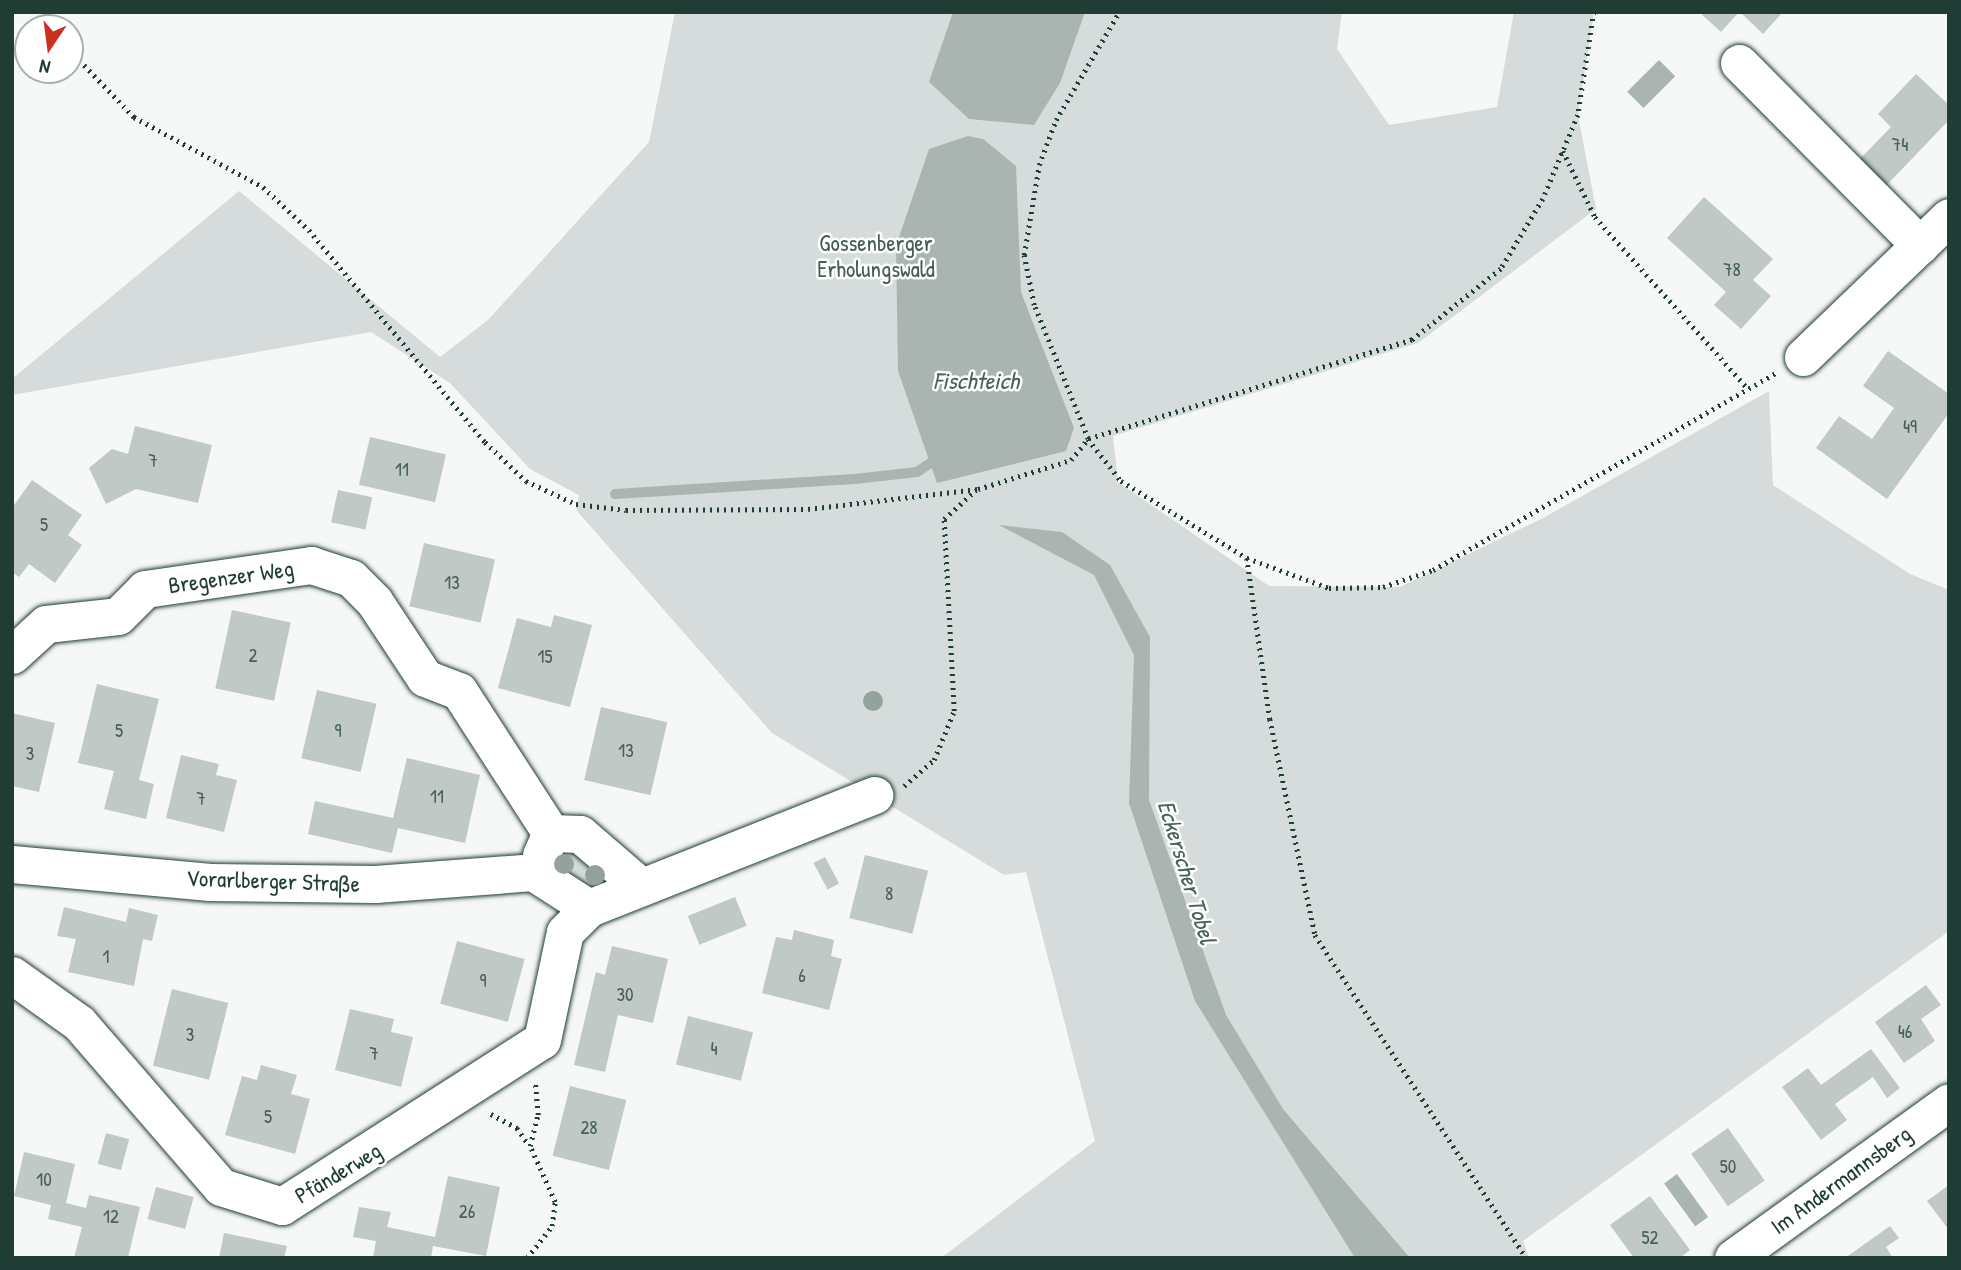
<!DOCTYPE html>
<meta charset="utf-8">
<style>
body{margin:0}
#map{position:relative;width:1961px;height:1270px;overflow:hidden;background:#f6f7f7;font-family:"Patrick Hand",sans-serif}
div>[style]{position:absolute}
.green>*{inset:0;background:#d6dcdb}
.water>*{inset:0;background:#aab5b1;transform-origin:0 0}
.stream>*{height:10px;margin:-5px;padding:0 5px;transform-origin:5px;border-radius:5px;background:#aab5b1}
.building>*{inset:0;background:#c0c9c6;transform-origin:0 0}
.path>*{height:4.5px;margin-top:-2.25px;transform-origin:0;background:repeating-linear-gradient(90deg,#1f3d34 0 2px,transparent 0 7px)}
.roads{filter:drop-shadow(0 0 2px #1f3d34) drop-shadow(0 0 2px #1f3d34)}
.minor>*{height:37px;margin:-18.5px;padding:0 18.5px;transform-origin:18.5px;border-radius:18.5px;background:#fff}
.trees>*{width:20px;height:20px;margin:-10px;border-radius:50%;background:#94a29e}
span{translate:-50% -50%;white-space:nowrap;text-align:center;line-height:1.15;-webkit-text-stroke:5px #fff;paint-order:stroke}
.number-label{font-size:19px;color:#476058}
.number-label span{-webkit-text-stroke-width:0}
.park-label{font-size:23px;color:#445d55}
.street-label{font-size:23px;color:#1f3d34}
.water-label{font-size:24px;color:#49615a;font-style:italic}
.frame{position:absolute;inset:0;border:14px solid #1f3d34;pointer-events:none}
.north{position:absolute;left:14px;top:14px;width:70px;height:70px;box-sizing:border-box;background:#fff;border:2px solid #a5b1ae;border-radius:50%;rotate:193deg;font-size:19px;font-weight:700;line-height:28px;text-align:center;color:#1f3d34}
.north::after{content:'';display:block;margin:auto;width:24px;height:32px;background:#c8321e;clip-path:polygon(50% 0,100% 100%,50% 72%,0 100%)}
</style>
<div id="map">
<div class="green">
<i style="clip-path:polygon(675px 12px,1342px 12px,1337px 49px,1389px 125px,1497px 107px,1514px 12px,1594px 12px,1578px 115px,1596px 209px,1418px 343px,1113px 436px,1118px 482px,1269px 586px,1400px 587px,1543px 518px,1769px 391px,1773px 485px,1910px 574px,1949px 590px,1949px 931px,1523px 1241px,1529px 1258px,941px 1258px,1095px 1141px,1026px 872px,1004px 875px,772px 733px,577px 511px,579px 495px,530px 469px,450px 383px,371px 332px,12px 395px,12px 379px,239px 191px,440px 357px,488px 320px,649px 142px)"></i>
<i style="clip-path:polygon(567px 848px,608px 872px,602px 885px,588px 887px,557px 876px,553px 851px)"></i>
</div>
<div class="water">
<i style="clip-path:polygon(953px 12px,1085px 12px,1060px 83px,1034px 125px,969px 119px,929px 82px)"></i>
<i style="left:1659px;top:60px;width:23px;height:45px;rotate:45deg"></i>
<i style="clip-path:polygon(968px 136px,983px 139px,1016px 166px,1021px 292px,1074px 428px,1066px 451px,937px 483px,898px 371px,896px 246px,929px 149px)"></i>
<i style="clip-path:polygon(999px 525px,1062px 532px,1110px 565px,1150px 637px,1149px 800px,1226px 1015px,1283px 1109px,1410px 1258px,1355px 1258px,1195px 1001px,1129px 803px,1134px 655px,1094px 575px)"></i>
<i style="left:1677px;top:1174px;width:53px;height:16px;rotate:54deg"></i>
</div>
<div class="stream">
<i style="left:615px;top:494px;width:240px;rotate:-3.6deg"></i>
<i style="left:855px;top:479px;width:62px;rotate:-6.4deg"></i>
<i style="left:917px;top:472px;width:25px;rotate:-34deg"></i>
</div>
<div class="building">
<i style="clip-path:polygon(1699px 12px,1739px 12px,1721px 32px)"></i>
<i style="clip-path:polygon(1740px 12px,1783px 12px,1763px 34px)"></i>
<i style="clip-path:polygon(1916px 74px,1949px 105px,1949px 120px,1884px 188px,1857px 162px,1891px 127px,1878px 114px)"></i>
<i style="clip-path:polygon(1704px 197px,1773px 259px,1753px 280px,1771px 296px,1741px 329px,1714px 305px,1726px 292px,1667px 238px)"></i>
<i style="clip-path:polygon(1888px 351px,1949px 394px,1949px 413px,1887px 499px,1816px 448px,1839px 416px,1872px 439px,1894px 408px,1863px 386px)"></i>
<i style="clip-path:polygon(135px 426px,212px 445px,198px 503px,136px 489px,106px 504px,89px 468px,112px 449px,128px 454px)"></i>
<i style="left:370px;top:437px;width:78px;height:49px;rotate:13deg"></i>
<i style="clip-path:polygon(32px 480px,82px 515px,68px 535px,82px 545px,55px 583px,29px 564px,19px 577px,12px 572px,12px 508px)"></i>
<i style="left:338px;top:490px;width:35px;height:33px;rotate:12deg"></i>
<i style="left:424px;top:543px;width:73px;height:65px;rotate:13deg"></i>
<i style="left:232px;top:610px;width:60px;height:80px;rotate:12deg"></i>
<i style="clip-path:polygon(554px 615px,592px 625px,570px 707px,498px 688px,517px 618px,551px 627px)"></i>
<i style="clip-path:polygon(97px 684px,159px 699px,139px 780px,154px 784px,146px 819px,104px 809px,114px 771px,78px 763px)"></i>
<i style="left:317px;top:690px;width:61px;height:70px;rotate:13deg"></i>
<i style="left:601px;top:707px;width:68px;height:75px;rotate:13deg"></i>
<i style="clip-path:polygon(12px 713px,55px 723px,39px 792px,12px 786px)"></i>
<i style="clip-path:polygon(181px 755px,219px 764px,216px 775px,237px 780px,224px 832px,166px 818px)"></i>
<i style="clip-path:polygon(407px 758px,480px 775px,465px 843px,398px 828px,392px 853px,308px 834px,315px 801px,393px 818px)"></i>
<i style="left:865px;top:855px;width:65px;height:65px;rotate:14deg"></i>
<i style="left:825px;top:857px;width:30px;height:13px;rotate:62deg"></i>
<i style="left:735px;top:897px;width:31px;height:51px;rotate:68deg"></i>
<i style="clip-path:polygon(64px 907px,126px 922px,129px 908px,158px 915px,152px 941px,143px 939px,134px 986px,68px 972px,76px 939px,57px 936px)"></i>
<i style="clip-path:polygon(794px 930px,834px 940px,831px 956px,842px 959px,829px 1010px,762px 993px,776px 937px,792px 940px)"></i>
<i style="left:457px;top:941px;width:70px;height:65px;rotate:15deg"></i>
<i style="clip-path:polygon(612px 946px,668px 959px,653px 1023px,618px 1015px,605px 1072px,574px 1065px,596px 972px,605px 975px)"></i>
<i style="clip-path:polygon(1926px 985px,1941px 1005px,1921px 1019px,1935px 1041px,1904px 1063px,1875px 1022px)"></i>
<i style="left:172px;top:989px;width:58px;height:79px;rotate:14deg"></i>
<i style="clip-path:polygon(350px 1009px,394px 1019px,391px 1032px,413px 1037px,401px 1087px,335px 1070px)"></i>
<i style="left:688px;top:1016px;width:67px;height:50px;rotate:14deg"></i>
<i style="clip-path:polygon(1871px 1049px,1900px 1088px,1887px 1098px,1873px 1077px,1835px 1104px,1847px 1120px,1821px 1140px,1782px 1087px,1808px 1068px,1821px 1085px)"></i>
<i style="clip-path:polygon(261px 1065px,297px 1075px,291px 1094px,310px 1099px,295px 1154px,225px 1135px,242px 1076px,257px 1080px)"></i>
<i style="left:570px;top:1086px;width:58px;height:72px;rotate:14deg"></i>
<i style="left:1728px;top:1128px;width:64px;height:45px;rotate:55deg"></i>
<i style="left:106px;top:1133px;width:24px;height:32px;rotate:15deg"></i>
<i style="clip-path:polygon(24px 1152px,75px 1164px,66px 1203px,86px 1208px,89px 1195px,140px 1207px,128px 1258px,74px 1258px,82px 1227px,48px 1219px,51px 1205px,14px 1196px)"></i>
<i style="clip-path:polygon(448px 1176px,500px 1187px,486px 1256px,433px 1246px,431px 1258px,373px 1258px,376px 1241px,353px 1237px,359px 1207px,391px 1212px,387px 1227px,435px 1237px)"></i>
<i style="clip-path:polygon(1949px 1185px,1949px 1230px,1927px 1201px)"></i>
<i style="left:156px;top:1187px;width:39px;height:33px;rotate:15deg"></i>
<i style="clip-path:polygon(1650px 1196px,1690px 1250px,1680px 1258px,1634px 1258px,1610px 1225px)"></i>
<i style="clip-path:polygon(1890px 1226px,1899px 1238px,1886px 1247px,1893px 1258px,1845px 1258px)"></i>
<i style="clip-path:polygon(224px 1233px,287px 1246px,284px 1258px,219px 1258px)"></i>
</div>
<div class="path">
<i style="left:46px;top:12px;width:19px;rotate:58deg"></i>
<i style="left:1594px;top:12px;width:104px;rotate:98.8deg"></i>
<i style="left:1578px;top:115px;width:91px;rotate:112.6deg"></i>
<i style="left:1543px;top:199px;width:82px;rotate:121deg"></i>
<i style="left:1501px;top:269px;width:114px;rotate:141.4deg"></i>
<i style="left:1412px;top:340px;width:339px;rotate:163deg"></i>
<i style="left:1088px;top:439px;width:53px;rotate:51.8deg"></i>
<i style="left:1121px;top:481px;width:148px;rotate:31.4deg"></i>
<i style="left:1247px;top:558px;width:87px;rotate:20.1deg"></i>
<i style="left:1329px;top:588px;width:54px;rotate:-1.1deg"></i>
<i style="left:1383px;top:587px;width:53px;rotate:-18.8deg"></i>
<i style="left:1433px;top:570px;width:395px;rotate:-29.9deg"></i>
<i style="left:70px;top:50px;width:93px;rotate:46.3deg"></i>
<i style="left:134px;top:117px;width:147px;rotate:28.5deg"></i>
<i style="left:263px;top:187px;width:63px;rotate:43.1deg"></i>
<i style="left:309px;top:230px;width:276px;rotate:50.3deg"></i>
<i style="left:485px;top:442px;width:57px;rotate:43.6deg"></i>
<i style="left:526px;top:481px;width:55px;rotate:24.7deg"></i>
<i style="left:576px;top:504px;width:50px;rotate:6.8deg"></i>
<i style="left:626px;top:510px;width:182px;rotate:-0.3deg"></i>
<i style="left:808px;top:509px;width:171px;rotate:-6.7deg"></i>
<i style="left:978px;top:489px;width:97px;rotate:-17.3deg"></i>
<i style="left:1071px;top:460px;width:27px;rotate:-51deg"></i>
<i style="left:1088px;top:439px;width:144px;rotate:-111.9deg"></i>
<i style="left:1034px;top:305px;width:51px;rotate:-101.3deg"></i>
<i style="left:1024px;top:255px;width:91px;rotate:-80.5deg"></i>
<i style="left:1039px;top:165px;width:48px;rotate:-69.3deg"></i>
<i style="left:1056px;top:120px;width:125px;rotate:-59.7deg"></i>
<i style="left:1563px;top:151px;width:73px;rotate:64.1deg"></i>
<i style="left:1595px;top:217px;width:230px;rotate:48.3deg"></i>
<i style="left:1247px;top:558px;width:163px;rotate:81.9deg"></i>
<i style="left:1270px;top:719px;width:221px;rotate:78.2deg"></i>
<i style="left:1315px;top:935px;width:386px;rotate:56.8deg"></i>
<i style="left:904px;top:786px;width:40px;rotate:-41deg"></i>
<i style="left:934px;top:760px;width:53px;rotate:-67.8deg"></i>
<i style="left:954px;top:711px;width:192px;rotate:-93deg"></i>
<i style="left:944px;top:519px;width:43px;rotate:-42.2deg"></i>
<i style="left:491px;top:1114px;width:30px;rotate:28deg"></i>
<i style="left:517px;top:1128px;width:21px;rotate:55deg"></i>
<i style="left:527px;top:1258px;width:41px;rotate:-52deg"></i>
<i style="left:552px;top:1226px;width:24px;rotate:-83deg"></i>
<i style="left:555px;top:1202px;width:61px;rotate:-114.1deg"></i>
<i style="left:530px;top:1146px;width:32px;rotate:-76deg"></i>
<i style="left:538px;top:1115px;width:32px;rotate:-95deg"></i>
</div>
<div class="roads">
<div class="minor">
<i style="left:1739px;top:63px;width:257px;rotate:45.2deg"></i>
<i style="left:1803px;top:357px;width:202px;rotate:-43.8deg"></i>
<i style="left:12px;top:655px;width:46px;rotate:-42.4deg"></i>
<i style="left:46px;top:624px;width:72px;rotate:-6.3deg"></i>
<i style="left:118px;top:616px;width:38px;rotate:-45deg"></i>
<i style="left:145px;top:589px;width:168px;rotate:-8.2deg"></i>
<i style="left:311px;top:565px;width:42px;rotate:18deg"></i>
<i style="left:351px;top:578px;width:33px;rotate:45deg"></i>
<i style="left:374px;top:601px;width:92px;rotate:56.5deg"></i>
<i style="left:425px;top:678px;width:36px;rotate:21deg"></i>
<i style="left:459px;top:691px;width:169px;rotate:57.1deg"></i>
<i style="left:541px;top:855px;width:24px;rotate:-66deg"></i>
<i style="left:551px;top:833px;width:29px;rotate:2deg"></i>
<i style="left:580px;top:834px;width:77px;rotate:40.8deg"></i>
<i style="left:12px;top:864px;width:199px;rotate:5.2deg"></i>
<i style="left:210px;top:882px;width:165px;rotate:0.7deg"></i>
<i style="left:375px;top:884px;width:158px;rotate:-4.3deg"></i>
<i style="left:533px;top:872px;width:67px;rotate:32.7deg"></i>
<i style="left:589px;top:908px;width:307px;rotate:-21.6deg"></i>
<i style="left:12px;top:975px;width:82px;rotate:35.6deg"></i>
<i style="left:79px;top:1023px;width:217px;rotate:49.1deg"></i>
<i style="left:221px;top:1187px;width:64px;rotate:17.3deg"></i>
<i style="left:282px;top:1206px;width:308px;rotate:-32.6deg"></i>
<i style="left:542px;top:1040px;width:110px;rotate:-78deg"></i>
<i style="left:565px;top:932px;width:34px;rotate:-45deg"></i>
<i style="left:1733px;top:1258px;width:266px;rotate:-35.8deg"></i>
</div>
</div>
<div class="trees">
<i style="left:873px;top:701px"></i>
<i style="left:564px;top:864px"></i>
<i style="left:595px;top:875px"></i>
</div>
<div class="number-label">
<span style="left:1900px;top:145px">74</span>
<span style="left:1732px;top:270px">78</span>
<span style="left:1910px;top:427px">49</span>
<span style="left:153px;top:461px">7</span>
<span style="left:402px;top:470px">11</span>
<span style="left:44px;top:525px">5</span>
<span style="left:452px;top:583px">13</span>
<span style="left:253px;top:656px">2</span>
<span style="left:545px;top:657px">15</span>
<span style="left:119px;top:731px">5</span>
<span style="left:338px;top:731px">9</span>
<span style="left:626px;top:751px">13</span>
<span style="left:30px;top:754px">3</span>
<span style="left:437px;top:797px">11</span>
<span style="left:201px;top:799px">7</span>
<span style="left:889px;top:894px">8</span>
<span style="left:106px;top:957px">1</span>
<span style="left:802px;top:976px">6</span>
<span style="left:483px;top:981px">9</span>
<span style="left:625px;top:995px">30</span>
<span style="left:1905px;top:1032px">46</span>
<span style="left:190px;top:1035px">3</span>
<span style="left:714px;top:1049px">4</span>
<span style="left:374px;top:1054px">7</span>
<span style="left:268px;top:1117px">5</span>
<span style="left:589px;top:1128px">28</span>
<span style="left:1728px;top:1167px">50</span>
<span style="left:44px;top:1180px">10</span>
<span style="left:467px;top:1212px">26</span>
<span style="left:111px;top:1217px">12</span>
<span style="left:1650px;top:1238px">52</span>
</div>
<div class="park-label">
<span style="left:876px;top:256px">Gossenberger<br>Erholungswald</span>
</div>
<div class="street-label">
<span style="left:231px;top:577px;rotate:-8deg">Bregenzer Weg</span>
<span style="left:273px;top:881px;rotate:2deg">Vorarlberger Straße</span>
<span style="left:338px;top:1173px;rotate:-31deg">Pfänderweg</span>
<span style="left:1841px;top:1180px;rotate:-36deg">Im Andermannsberg</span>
</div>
<div class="water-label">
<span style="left:976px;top:381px">Fischteich</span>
<span style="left:1187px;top:872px;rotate:73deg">Eckerscher Tobel</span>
</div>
<div class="frame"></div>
<div class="north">N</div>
</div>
